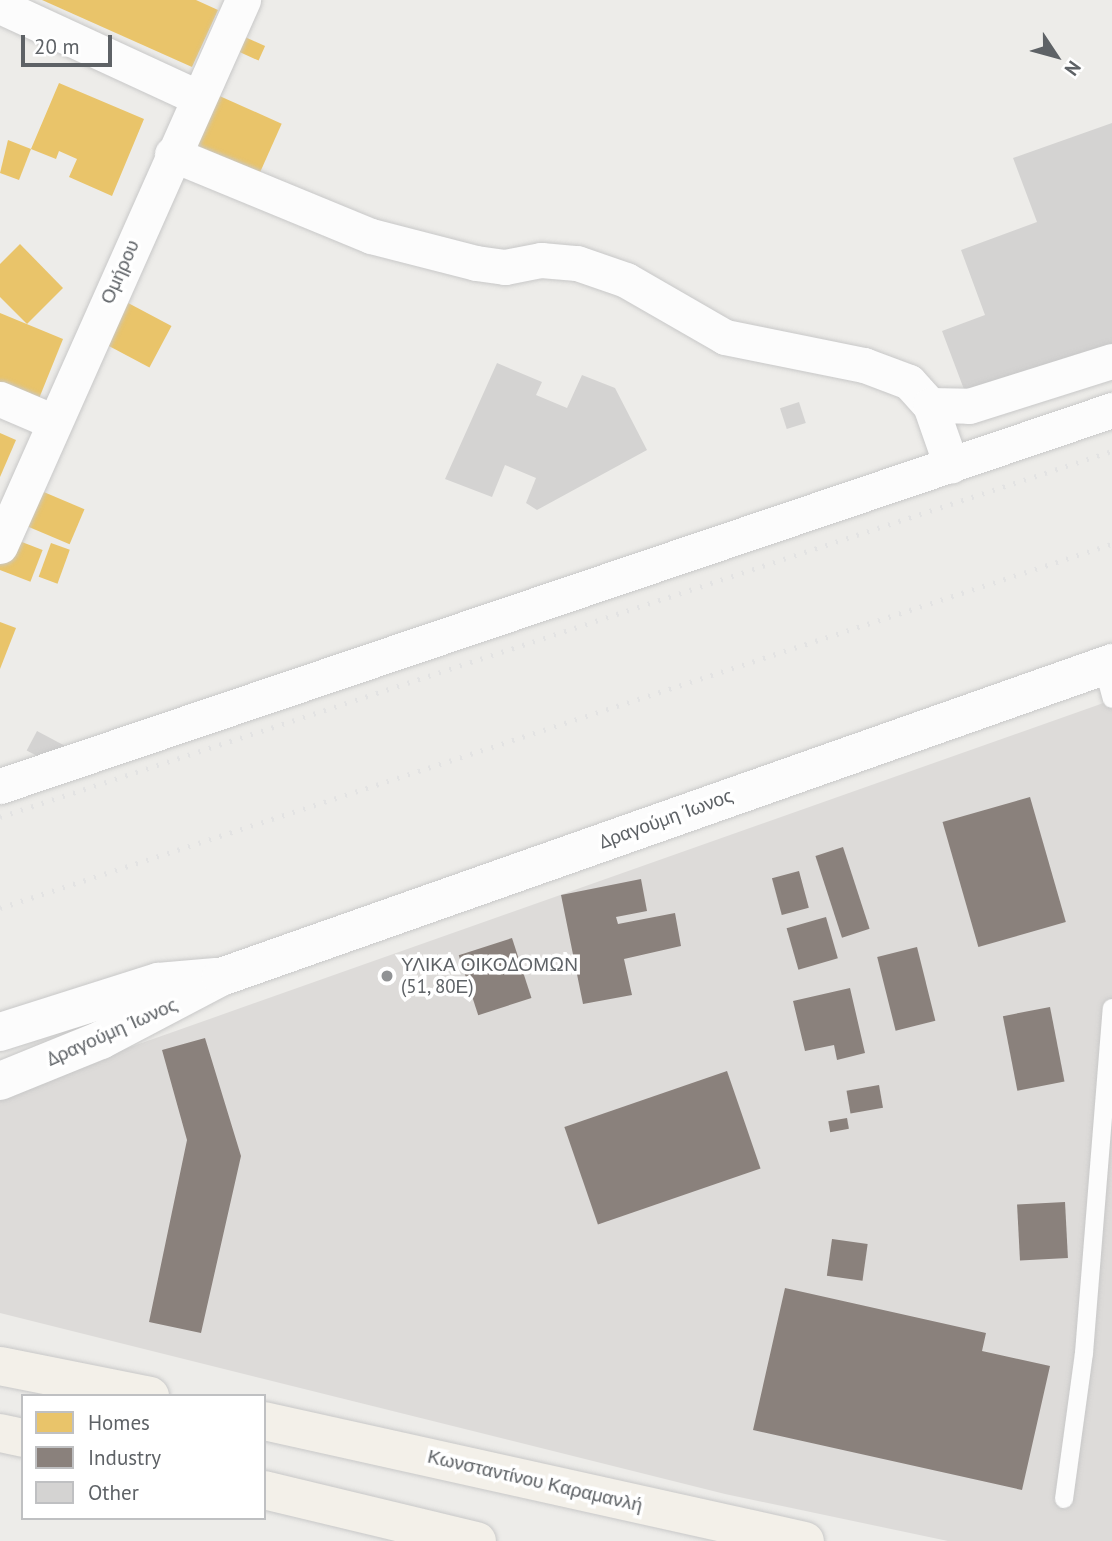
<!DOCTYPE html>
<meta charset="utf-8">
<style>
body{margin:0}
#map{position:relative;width:1112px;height:1541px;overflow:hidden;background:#edece9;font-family:"PT Sans",sans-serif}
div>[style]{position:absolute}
.industrial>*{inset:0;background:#dddbd9}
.homes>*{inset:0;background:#e9c46a;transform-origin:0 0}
.industry>*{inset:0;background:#8a817c;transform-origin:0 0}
.building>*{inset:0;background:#d4d3d2;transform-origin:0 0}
.roads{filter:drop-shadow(0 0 2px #c8c8c8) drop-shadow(0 0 2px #c8c8c8)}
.lane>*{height:18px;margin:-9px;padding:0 9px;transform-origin:9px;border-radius:9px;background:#fcfcfc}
.street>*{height:35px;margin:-17.5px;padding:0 17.5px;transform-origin:17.5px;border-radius:17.5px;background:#fcfcfc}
.secondary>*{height:38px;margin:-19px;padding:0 19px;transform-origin:19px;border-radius:19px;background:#fcfcfc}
.primary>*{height:38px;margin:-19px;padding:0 19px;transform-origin:19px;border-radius:19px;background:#f3f0e9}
.rail>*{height:5px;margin-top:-2.5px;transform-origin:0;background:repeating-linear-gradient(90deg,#e3e3e3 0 2px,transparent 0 11px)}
.dots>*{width:19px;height:19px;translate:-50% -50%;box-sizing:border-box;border:4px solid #fff;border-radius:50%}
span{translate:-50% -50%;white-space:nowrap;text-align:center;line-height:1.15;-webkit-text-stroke:7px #fff;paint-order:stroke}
.street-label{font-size:19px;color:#5e6266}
.poi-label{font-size:19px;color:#5e6266}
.left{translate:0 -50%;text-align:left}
.legend{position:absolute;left:21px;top:1394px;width:245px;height:126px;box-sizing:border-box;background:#fff;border:2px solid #bfc0c2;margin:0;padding:9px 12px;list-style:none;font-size:21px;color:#5e6266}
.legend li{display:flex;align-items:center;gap:14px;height:35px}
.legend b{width:35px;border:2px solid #bfc0c2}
.north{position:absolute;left:1021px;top:21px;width:70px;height:70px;-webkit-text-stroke:5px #fff;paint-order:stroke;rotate:126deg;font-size:19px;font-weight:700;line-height:28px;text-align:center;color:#5e6266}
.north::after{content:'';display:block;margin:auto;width:24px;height:32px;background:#5e6266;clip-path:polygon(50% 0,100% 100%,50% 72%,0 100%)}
.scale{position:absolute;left:21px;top:35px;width:91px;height:32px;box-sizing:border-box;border:4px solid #5e6266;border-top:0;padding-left:9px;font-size:21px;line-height:24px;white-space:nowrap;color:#5e6266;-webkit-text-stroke:5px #fff;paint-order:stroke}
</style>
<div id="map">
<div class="industrial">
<i style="clip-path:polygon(1112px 700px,1112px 1541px,948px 1541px,725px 1494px,0 1313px,0 1094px,6px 1091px)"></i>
</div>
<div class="homes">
<i style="clip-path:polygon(42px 0,196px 0,218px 10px,192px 67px)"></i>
<i style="left:245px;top:37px;width:22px;height:16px;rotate:24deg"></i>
<i style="clip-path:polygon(59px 83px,144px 119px,112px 196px,69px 177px,77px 159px,59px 151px,56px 159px,31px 149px)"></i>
<i style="left:215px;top:94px;width:73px;height:63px;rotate:24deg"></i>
<i style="clip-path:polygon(8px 140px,31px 149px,19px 180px,0 173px)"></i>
<i style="clip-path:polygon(20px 244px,63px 288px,27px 324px,0 297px,0 264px)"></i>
<i style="left:115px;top:296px;width:64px;height:47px;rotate:28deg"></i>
<i style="clip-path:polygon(0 313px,63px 339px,38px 401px,0 385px)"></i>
<i style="clip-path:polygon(0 433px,16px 440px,0 477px)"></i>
<i style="left:32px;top:487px;width:57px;height:38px;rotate:23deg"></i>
<i style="left:9px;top:537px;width:36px;height:34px;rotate:21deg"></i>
<i style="left:51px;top:543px;width:20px;height:36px;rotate:20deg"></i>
<i style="clip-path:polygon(0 622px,16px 628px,0 669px)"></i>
</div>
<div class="industry">
<i style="left:1030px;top:797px;width:130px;height:91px;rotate:74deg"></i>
<i style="left:843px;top:847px;width:86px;height:29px;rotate:72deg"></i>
<i style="left:799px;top:871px;width:38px;height:28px;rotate:75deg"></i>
<i style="clip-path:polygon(641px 879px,647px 911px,616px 917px,618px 924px,675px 913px,681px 946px,624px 959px,632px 995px,583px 1004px,561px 895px)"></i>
<i style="left:826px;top:917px;width:43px;height:41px;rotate:74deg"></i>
<i style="left:512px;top:938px;width:63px;height:56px;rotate:72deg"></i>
<i style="left:917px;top:947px;width:76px;height:41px;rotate:76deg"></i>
<i style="clip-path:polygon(850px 988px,865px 1053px,837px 1060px,834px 1045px,805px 1051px,793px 1001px)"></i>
<i style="left:1050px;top:1007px;width:76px;height:48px;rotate:79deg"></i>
<i style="clip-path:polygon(205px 1038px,241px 1156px,201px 1333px,149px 1322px,187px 1140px,162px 1050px)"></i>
<i style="left:727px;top:1071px;width:103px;height:172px;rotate:71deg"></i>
<i style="left:879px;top:1085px;width:23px;height:33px;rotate:80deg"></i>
<i style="left:847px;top:1118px;width:11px;height:19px;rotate:80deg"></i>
<i style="left:1065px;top:1202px;width:56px;height:48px;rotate:87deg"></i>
<i style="left:832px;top:1239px;width:36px;height:37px;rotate:8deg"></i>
<i style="clip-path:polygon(785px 1288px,986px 1333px,982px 1351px,1050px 1366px,1022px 1490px,753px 1430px)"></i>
</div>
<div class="building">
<i style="clip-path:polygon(1112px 123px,1112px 345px,968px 400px,942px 331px,985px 315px,961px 250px,1037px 222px,1013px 158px)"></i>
<i style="clip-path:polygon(497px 363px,542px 382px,536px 395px,567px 408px,582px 375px,615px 388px,647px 450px,537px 510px,526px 503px,536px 478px,505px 465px,492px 497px,445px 479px)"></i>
<i style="left:799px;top:402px;width:22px;height:20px;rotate:72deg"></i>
<i style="left:37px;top:731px;width:32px;height:22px;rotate:28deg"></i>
</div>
<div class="roads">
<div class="lane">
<i style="left:1103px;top:666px;width:34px;rotate:75deg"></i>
<i style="left:1064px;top:1499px;width:147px;rotate:-82.2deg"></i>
<i style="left:1084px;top:1353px;width:346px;rotate:-85.4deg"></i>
</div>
<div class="street">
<i style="left:0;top:6px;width:217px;rotate:24.8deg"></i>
<i style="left:172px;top:154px;width:215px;rotate:22.4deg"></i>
<i style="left:371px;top:236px;width:108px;rotate:14.4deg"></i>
<i style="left:476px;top:263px;width:29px;rotate:8deg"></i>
<i style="left:505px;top:267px;width:37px;rotate:-11deg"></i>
<i style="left:541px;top:260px;width:36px;rotate:5deg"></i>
<i style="left:577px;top:263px;width:52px;rotate:19.1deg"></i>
<i style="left:626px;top:280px;width:114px;rotate:29.9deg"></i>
<i style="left:725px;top:337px;width:142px;rotate:11.4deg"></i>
<i style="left:864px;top:365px;width:48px;rotate:20.7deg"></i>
<i style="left:909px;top:382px;width:31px;rotate:48deg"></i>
<i style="left:930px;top:405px;width:64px;rotate:70.7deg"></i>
<i style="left:0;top:399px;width:59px;rotate:23.1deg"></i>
<i style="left:930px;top:405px;width:39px;rotate:1deg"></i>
<i style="left:969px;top:406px;width:150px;rotate:-17.5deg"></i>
<i style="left:0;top:546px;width:598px;rotate:-66.01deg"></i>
<i style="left:0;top:786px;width:1174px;rotate:-18.68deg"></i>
</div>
<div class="secondary">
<i style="left:0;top:1032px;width:166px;rotate:-17.6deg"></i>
<i style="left:158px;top:982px;width:58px;rotate:-4.9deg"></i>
<i style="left:0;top:1081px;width:109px;rotate:-22.1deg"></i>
<i style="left:101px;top:1040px;width:136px;rotate:-27.7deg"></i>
<i style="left:221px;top:977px;width:945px;rotate:-19.41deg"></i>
</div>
<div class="primary">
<i style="left:0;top:1366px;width:153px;rotate:11.3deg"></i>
<i style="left:264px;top:1421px;width:554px;rotate:12.51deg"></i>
<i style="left:0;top:1433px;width:24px;rotate:12deg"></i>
<i style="left:264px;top:1490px;width:219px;rotate:13.5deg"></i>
</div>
</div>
<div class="rail">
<i style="left:0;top:817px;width:1171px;rotate:-18.22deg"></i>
<i style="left:0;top:908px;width:1170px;rotate:-18.13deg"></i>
</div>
<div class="dots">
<i style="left:387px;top:976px;background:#909294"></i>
</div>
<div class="street-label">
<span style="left:120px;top:272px;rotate:-66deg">Ομήρου</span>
<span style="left:666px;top:819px;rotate:-20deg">Δραγούμη Ίωνος</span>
<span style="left:112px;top:1032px;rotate:-24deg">Δραγούμη Ίωνος</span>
<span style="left:535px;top:1481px;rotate:13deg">Κωνσταντίνου Καραμανλή</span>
</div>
<div class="poi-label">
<span class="left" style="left:401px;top:976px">ΥΛΙΚΑ ΟΙΚΟΔΟΜΩΝ<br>(51, 80Ε)</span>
</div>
<ul class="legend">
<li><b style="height:19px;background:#e9c46a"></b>Homes</li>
<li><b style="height:19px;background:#8a817c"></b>Industry</li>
<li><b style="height:19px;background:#d4d3d2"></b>Other</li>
</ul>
<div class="north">N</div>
<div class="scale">20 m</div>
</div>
